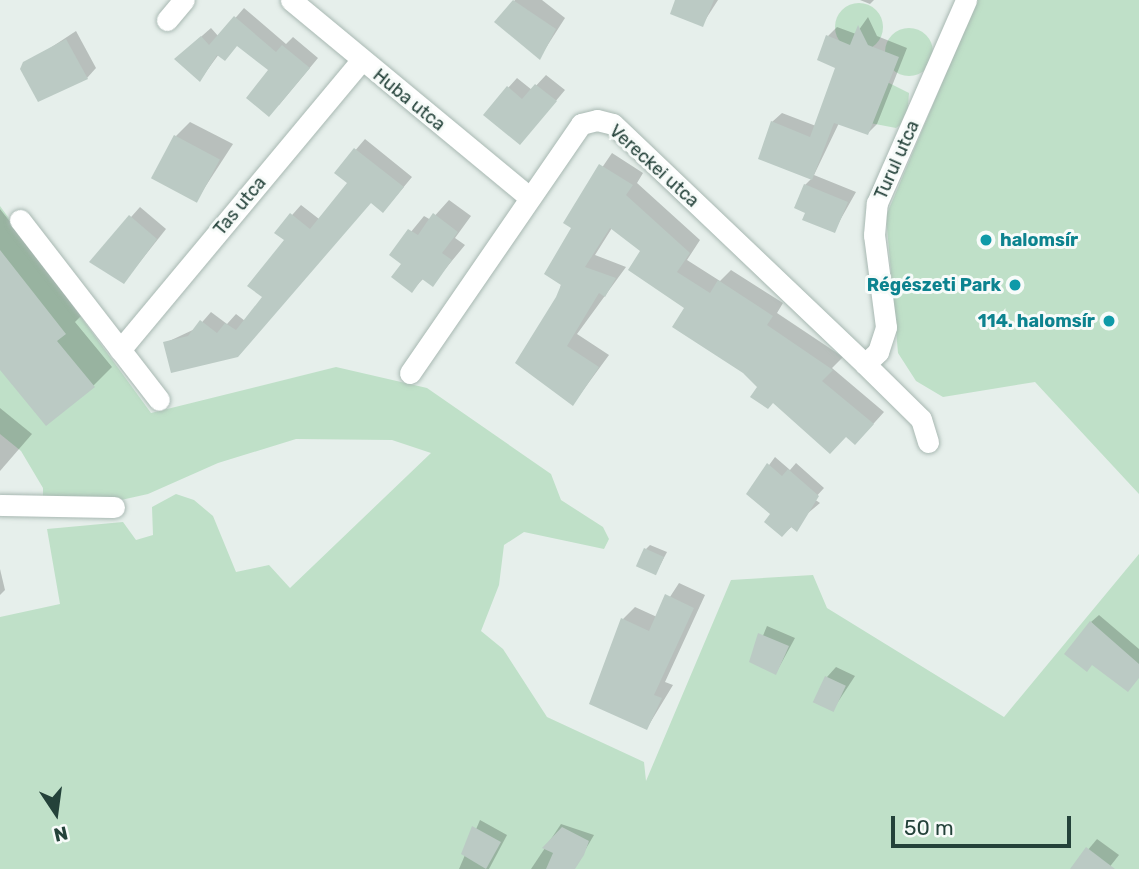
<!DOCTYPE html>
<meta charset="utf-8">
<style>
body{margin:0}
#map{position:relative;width:1139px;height:869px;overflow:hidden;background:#e6efeb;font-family:Rubik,sans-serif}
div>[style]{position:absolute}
.green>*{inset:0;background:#bfe0c8}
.round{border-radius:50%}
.shadow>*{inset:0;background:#0003}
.building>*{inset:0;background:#bbcac4;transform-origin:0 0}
.roads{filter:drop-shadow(0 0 2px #a8b8b2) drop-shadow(0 0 2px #a8b8b2)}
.minor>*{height:21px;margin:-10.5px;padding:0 10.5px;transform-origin:10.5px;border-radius:10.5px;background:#fff}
.dots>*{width:19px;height:19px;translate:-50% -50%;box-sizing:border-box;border:4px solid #f7fbf9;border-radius:50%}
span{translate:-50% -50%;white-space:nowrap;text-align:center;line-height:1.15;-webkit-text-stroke:6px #f7fbf9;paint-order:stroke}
.street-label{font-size:18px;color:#24423a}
.culture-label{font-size:18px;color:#0d838f;font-weight:700}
.left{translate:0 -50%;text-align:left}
.right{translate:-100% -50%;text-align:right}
.north{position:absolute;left:21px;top:778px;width:70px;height:70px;-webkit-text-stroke:5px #f7fbf9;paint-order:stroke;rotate:167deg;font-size:19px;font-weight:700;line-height:28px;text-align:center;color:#24423a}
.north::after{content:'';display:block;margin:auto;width:24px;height:32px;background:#24423a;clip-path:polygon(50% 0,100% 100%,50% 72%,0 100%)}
.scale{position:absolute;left:891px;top:816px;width:180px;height:32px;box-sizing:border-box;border:4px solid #24423a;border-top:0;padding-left:9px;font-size:21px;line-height:24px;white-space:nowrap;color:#24423a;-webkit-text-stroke:5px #f7fbf9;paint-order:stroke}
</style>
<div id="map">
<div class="green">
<i style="clip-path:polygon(977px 0,1139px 0,1139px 494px,1035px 382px,943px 397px,916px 381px,898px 353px,886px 216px)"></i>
<i class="round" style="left:835px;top:3px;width:48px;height:48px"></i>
<i class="round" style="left:885px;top:28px;width:48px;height:48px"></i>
<i style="clip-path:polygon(885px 81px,909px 93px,907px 120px,896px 128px,870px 123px)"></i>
<i style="clip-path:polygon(0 206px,151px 413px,336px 367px,427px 388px,551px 474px,561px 500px,603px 527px,609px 539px,604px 549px,524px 532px,504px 545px,499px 585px,481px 631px,503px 649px,547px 717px,644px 762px,646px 781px,731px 580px,813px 575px,827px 608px,1004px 717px,1139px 554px,1139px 869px,0 869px,0 617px,60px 604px,47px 529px,123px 522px,136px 540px,153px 535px,152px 507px,176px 494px,194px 500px,213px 516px,236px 572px,269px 565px,290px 588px,431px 453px,392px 440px,296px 439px,218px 463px,148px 494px,103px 504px,43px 506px,43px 488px,21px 451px,0 434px)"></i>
</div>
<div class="shadow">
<i style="clip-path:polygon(515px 0,542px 0,565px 18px,540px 57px,497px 22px)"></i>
<i style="clip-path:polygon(677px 0,718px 0,702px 25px)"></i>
<i style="clip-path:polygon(860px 0,874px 0,870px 4px)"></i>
<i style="clip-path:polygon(244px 8px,286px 44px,293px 37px,318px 58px,279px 105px,271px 70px,238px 45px,219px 54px,200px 80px,186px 50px,211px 28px,219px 37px)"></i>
<i style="clip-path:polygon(868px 17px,877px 36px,907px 48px,877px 124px,868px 133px,839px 123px,814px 175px,856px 192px,834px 231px,808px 212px,805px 185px,812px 178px,772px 122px,782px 113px,816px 126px,838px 67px,828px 36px,837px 27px,856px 34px)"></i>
<i style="clip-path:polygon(76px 31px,96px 68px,87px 78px,32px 60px)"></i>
<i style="clip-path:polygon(546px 75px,565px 90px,529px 133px,508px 88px,517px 78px,532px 90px)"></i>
<i style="clip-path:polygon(190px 122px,233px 144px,196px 201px,176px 136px)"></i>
<i style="clip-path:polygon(365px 139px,412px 177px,392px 201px,383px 211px,371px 201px,247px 345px,165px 343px,197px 328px,211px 312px,227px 324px,236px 314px,245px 321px,265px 297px,286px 240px,277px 232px,301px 205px,319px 219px,349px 183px,336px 173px)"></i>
<i style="clip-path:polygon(612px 153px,643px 173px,637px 183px,700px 240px,687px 260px,720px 281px,731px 270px,783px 303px,777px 313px,843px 357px,832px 368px,884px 412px,866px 432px,846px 435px,759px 387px,643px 250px,612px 228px,595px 255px,626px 267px,577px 334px,609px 355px,573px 404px,558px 298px,574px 227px,565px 222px)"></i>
<i style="clip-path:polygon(449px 200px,471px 216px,455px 238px,465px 245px,432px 285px,424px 278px,412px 290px,403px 263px,392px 255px,424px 216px,431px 220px)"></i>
<i style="clip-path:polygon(140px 207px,166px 229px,124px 282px,91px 262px)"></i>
<i style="clip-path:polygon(0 209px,83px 314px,75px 322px,112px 367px,93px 386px,0 367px)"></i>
<i style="clip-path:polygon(0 408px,32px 434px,0 471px)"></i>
<i style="clip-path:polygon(775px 457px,790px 470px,796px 463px,824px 488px,814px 499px,820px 503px,782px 535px,773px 514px,748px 494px)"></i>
<i style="clip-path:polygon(650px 545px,667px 552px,656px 573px,646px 549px)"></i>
<i style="clip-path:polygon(0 569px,5px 590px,0 595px)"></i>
<i style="clip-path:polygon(679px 583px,705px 595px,665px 682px,673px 685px,647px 728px,623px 619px,635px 607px,657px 617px)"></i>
<i style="clip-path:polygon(1099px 615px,1139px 649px,1139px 677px,1091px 622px)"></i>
<i style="clip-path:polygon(767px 626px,795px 638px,776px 673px,752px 662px)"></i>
<i style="clip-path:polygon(836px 667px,855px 676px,832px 711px,827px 677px)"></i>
<i style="clip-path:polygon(480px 820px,507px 835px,489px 869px,459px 869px)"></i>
<i style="clip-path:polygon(561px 824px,594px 835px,574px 869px,531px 869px)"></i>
<i style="clip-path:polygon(1097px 839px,1119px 855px,1108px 869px,1072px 869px)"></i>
</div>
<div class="building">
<i style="clip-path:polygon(513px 0,556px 29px,540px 60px,494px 22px)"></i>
<i style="clip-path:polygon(675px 0,714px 0,703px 27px,670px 14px)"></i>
<i style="clip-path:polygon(234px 16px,276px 52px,282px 45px,310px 68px,269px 117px,246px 98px,268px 70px,237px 46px,225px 61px,217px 55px,200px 82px,174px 59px,201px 36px,209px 45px)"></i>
<i style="clip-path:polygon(858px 25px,868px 45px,899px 57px,868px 135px,834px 123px,812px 180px,758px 159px,771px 121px,810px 137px,835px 68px,817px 60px,826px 35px,850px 45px)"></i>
<i style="clip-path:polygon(66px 39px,88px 79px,38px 102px,20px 69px,23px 62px)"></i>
<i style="clip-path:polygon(535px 84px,557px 101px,520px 145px,483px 115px,507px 86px,522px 99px)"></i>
<i style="left:174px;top:135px;width:52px;height:49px;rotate:28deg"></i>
<i style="clip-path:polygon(354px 148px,404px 187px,383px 213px,371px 203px,238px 357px,171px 373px,163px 342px,188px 336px,200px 320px,217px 333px,225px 323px,236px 330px,262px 297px,247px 286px,284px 240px,274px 233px,290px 213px,310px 229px,347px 183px,334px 173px)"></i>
<i style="clip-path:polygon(599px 164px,633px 185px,626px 195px,690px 253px,677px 272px,710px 293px,718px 280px,773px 316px,767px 325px,833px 370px,822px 381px,874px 424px,855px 445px,846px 437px,830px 454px,773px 403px,768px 409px,750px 397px,757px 387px,743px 373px,672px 327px,684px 308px,628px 270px,640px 251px,610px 228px,585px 267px,616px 278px,605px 297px,599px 293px,567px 346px,599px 367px,573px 406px,515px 363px,556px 297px,561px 285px,544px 274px,571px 228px,563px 223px)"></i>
<i style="clip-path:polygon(804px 184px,848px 202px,835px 233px,802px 220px,805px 213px,794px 208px)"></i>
<i style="clip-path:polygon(433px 213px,458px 232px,442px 253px,452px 260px,433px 287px,422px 279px,412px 293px,391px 277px,401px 264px,389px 255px,408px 229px,418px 235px)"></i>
<i style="clip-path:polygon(129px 215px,157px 239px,124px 284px,89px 262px)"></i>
<i style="clip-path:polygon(0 250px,66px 334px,57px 341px,95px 387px,46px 426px,0 370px)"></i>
<i style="clip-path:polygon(767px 463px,782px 476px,788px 469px,819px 496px,797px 532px,791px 527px,782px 537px,764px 522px,770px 514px,746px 494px)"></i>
<i style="left:644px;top:548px;width:22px;height:20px;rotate:24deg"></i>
<i style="clip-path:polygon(665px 594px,694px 608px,654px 695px,662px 698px,647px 730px,589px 704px,621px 618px,649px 631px)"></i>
<i style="clip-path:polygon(1090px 621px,1139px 664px,1139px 678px,1128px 692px,1092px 665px,1087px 672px,1064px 654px)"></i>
<i style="clip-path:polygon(758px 633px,789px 646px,776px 675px,749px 662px)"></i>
<i style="left:825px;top:676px;width:23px;height:29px;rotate:25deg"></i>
<i style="clip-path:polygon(472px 826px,501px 842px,486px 869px,461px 854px)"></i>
<i style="clip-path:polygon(562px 827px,589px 841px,584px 855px,575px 869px,546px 869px,553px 853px,542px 848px)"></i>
<i style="clip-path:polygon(1086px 847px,1115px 869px,1070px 869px)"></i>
</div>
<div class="roads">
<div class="minor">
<i style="left:291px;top:0;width:310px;rotate:39.6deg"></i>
<i style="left:167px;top:20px;width:26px;rotate:-50deg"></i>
<i style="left:20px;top:220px;width:227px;rotate:52.3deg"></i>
<i style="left:120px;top:350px;width:376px;rotate:-50.2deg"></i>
<i style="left:865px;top:364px;width:18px;rotate:-43deg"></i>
<i style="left:878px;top:352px;width:26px;rotate:-72deg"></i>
<i style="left:886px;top:327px;width:93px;rotate:-97.4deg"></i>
<i style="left:874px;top:235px;width:32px;rotate:-85deg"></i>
<i style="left:877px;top:203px;width:222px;rotate:-66.3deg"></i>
<i style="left:410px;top:373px;width:302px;rotate:-55.5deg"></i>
<i style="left:581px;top:124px;width:16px;rotate:-14deg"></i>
<i style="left:597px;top:120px;width:16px;rotate:14deg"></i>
<i style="left:613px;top:124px;width:348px;rotate:43.6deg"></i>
<i style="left:865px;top:364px;width:78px;rotate:44.5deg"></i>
<i style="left:921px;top:419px;width:24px;rotate:73deg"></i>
<i style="left:0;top:505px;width:114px;rotate:1deg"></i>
</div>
</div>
<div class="dots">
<i style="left:986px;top:240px;background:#0f9aa8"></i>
<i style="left:1015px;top:285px;background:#0f9aa8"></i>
<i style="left:1109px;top:321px;background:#0f9aa8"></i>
</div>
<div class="street-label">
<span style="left:409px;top:100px;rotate:39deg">Huba utca</span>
<span style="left:897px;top:160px;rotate:-66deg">Turul utca</span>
<span style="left:654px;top:166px;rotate:42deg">Vereckei utca</span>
<span style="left:240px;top:206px;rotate:-50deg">Tas utca</span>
</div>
<div class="culture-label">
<span class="left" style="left:1000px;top:240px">halomsír</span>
<span class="right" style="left:1001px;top:285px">Régészeti Park</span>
<span class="right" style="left:1095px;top:321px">114. halomsír</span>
</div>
<div class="north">N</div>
<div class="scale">50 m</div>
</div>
